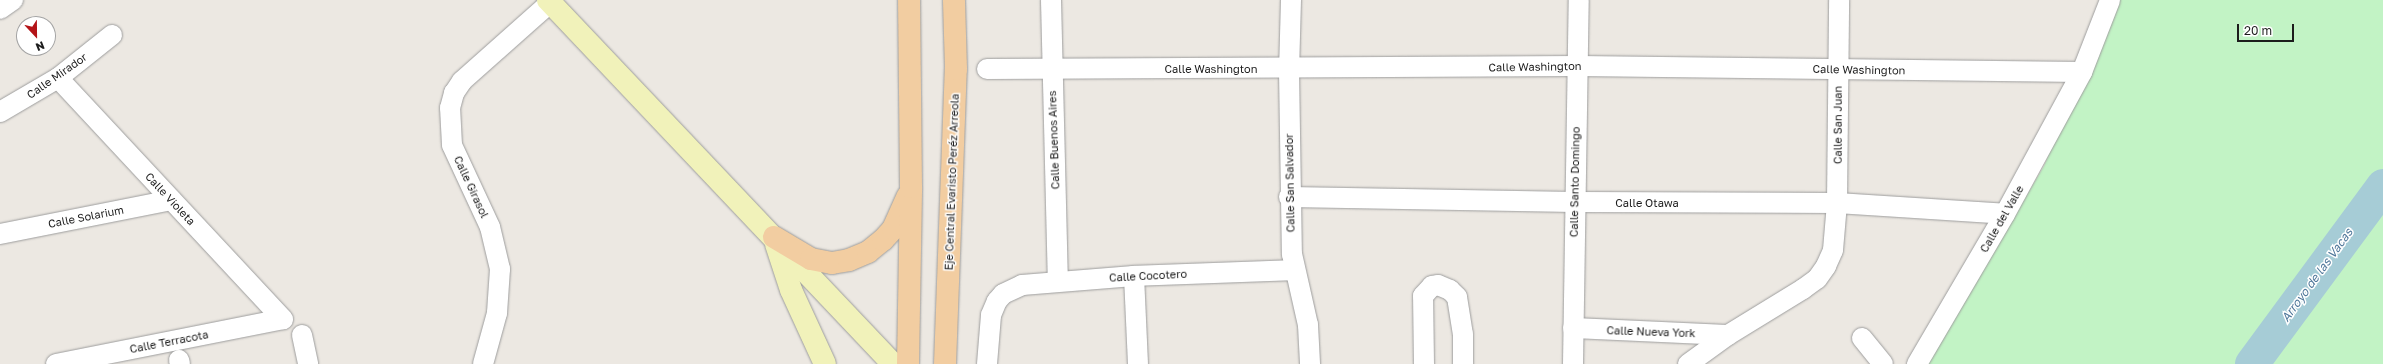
<!DOCTYPE html>
<meta charset="utf-8">
<style>
body{margin:0}
#map{position:relative;width:2383px;height:364px;overflow:hidden;background:#ece8e2;font-family:"Golos Text",sans-serif}
div>[style]{position:absolute}
.park>*{inset:0;background:#c2f3c5}
.river>*{height:34px;margin:-17px;padding:0 17px;transform-origin:17px;border-radius:17px;background:#a6ccd6}
.roads{filter:drop-shadow(0 0 1px #9d9d9d) drop-shadow(0 0 1px #9d9d9d)}
.minor>*{height:20px;margin:-10px;padding:0 10px;transform-origin:10px;border-radius:10px;background:#fff}
.secondary>*{height:22px;margin:-11px;padding:0 11px;transform-origin:11px;border-radius:11px;background:#f1f2ba}
.primary>*{height:22px;margin:-11px;padding:0 11px;transform-origin:11px;border-radius:11px;background:#f2cda1}
span{translate:-50% -50%;white-space:nowrap;text-align:center;line-height:1.15;-webkit-text-stroke:3px #fff;paint-order:stroke}
.street-label{font-size:11px;color:#1c1c1c}
.water-label{font-size:12px;color:#4f779a;font-style:italic}
.north{position:absolute;left:16px;top:16px;width:40px;height:40px;box-sizing:border-box;background:#fff;border:1px solid #a4a4a4;border-radius:50%;rotate:158deg;font-size:11px;font-weight:700;line-height:16px;text-align:center;color:#1c1c1c}
.north::after{content:'';display:block;margin:auto;width:14px;height:18px;background:#b41317;clip-path:polygon(50% 0,100% 100%,50% 72%,0 100%)}
.scale{position:absolute;left:2237px;top:24px;width:57px;height:18px;box-sizing:border-box;border:2px solid #1c1c1c;border-top:0;padding-left:5px;font-size:12px;line-height:14px;white-space:nowrap;color:#1c1c1c;-webkit-text-stroke:3px #fff;paint-order:stroke}
</style>
<div id="map">
<div class="park">
<i style="clip-path:polygon(2111px 0,2383px 0,2383px 364px,1927px 364px,2044px 166px)"></i>
</div>
<div class="river">
<i style="left:2252px;top:364px;width:221px;rotate:-53.6deg"></i>
</div>
<div class="roads">
<div class="minor">
<i style="left:1051px;top:0;width:281px;rotate:88.6deg"></i>
<i style="left:1291px;top:0;width:70px;rotate:91.6deg"></i>
<i style="left:1289px;top:70px;width:184px;rotate:89.1deg"></i>
<i style="left:1292px;top:254px;width:73px;rotate:77.3deg"></i>
<i style="left:1308px;top:325px;width:39px;rotate:87deg"></i>
<i style="left:0;top:9px;width:16px;rotate:-35deg"></i>
<i style="left:987px;top:69px;width:591px;rotate:-0.29deg"></i>
<i style="left:1578px;top:66px;width:504px;rotate:0.68deg"></i>
<i style="left:58px;top:78px;width:330px;rotate:47deg"></i>
<i style="left:0;top:112px;width:67px;rotate:-30.4deg"></i>
<i style="left:58px;top:78px;width:69px;rotate:-38.5deg"></i>
<i style="left:1289px;top:197px;width:285px;rotate:1deg"></i>
<i style="left:1574px;top:202px;width:263px;rotate:0.2deg"></i>
<i style="left:1837px;top:203px;width:168px;rotate:3.7deg"></i>
<i style="left:0;top:234px;width:175px;rotate:-11.2deg"></i>
<i style="left:1134px;top:276px;width:88px;rotate:87.4deg"></i>
<i style="left:1573px;top:328px;width:155px;rotate:2.6deg"></i>
<i style="left:302px;top:335px;width:30px;rotate:78deg"></i>
<i style="left:1862px;top:338px;width:33px;rotate:51deg"></i>
<i style="left:179px;top:360px;width:4px;rotate:76deg"></i>
<i style="left:56px;top:364px;width:231px;rotate:-11.2deg"></i>
<i style="left:483px;top:364px;width:53px;rotate:-74.6deg"></i>
<i style="left:497px;top:313px;width:44px;rotate:-86.1deg"></i>
<i style="left:500px;top:269px;width:43px;rotate:-103.4deg"></i>
<i style="left:490px;top:227px;width:90px;rotate:-114.9deg"></i>
<i style="left:452px;top:145px;width:37px;rotate:-93deg"></i>
<i style="left:450px;top:108px;width:16px;rotate:-75deg"></i>
<i style="left:454px;top:93px;width:14px;rotate:-56deg"></i>
<i style="left:462px;top:81px;width:119px;rotate:-41.6deg"></i>
<i style="left:987px;top:364px;width:49px;rotate:-85.3deg"></i>
<i style="left:991px;top:315px;width:15px;rotate:-67deg"></i>
<i style="left:997px;top:301px;width:9px;rotate:-49deg"></i>
<i style="left:1003px;top:294px;width:21px;rotate:-25deg"></i>
<i style="left:1022px;top:285px;width:112px;rotate:-4.6deg"></i>
<i style="left:1134px;top:276px;width:160px;rotate:-2.1deg"></i>
<i style="left:1424px;top:364px;width:68px;rotate:-90.8deg"></i>
<i style="left:1423px;top:296px;width:13px;rotate:-48deg"></i>
<i style="left:1432px;top:286px;width:6px;rotate:-9deg"></i>
<i style="left:1438px;top:285px;width:13px;rotate:23deg"></i>
<i style="left:1450px;top:290px;width:10px;rotate:45deg"></i>
<i style="left:1457px;top:297px;width:37px;rotate:81deg"></i>
<i style="left:1463px;top:334px;width:30px;rotate:90deg"></i>
<i style="left:1573px;top:364px;width:364px;rotate:-89.1deg"></i>
<i style="left:1688px;top:364px;width:49px;rotate:-35.9deg"></i>
<i style="left:1728px;top:335px;width:88px;rotate:-31.5deg"></i>
<i style="left:1803px;top:289px;width:17px;rotate:-36deg"></i>
<i style="left:1817px;top:279px;width:16px;rotate:-55deg"></i>
<i style="left:1826px;top:266px;width:17px;rotate:-66deg"></i>
<i style="left:1833px;top:250px;width:47px;rotate:-85.1deg"></i>
<i style="left:1837px;top:203px;width:203px;rotate:-89.4deg"></i>
<i style="left:1917px;top:364px;width:174px;rotate:-59.6deg"></i>
<i style="left:2005px;top:214px;width:162px;rotate:-61.5deg"></i>
<i style="left:2082px;top:72px;width:77px;rotate:-68.7deg"></i>
</div>
<div class="secondary">
<i style="left:548px;top:0;width:502px;rotate:46.54deg"></i>
<i style="left:776px;top:244px;width:48px;rotate:71.9deg"></i>
<i style="left:791px;top:290px;width:81px;rotate:65.3deg"></i>
</div>
<div class="primary">
<i style="left:774px;top:237px;width:43px;rotate:30.7deg"></i>
<i style="left:811px;top:259px;width:21px;rotate:11deg"></i>
<i style="left:832px;top:263px;width:17px;rotate:-10deg"></i>
<i style="left:849px;top:260px;width:21px;rotate:-23deg"></i>
<i style="left:868px;top:252px;width:19px;rotate:-39deg"></i>
<i style="left:883px;top:240px;width:15px;rotate:-48deg"></i>
<i style="left:893px;top:229px;width:36px;rotate:-66deg"></i>
<i style="left:908px;top:364px;width:177px;rotate:-89deg"></i>
<i style="left:911px;top:187px;width:187px;rotate:-90.6deg"></i>
<i style="left:945px;top:364px;width:295px;rotate:-87.9deg"></i>
<i style="left:956px;top:69px;width:69px;rotate:-91.7deg"></i>
</div>
</div>
<div class="street-label">
<span style="left:1535px;top:67px;rotate:-1deg">Calle Washington</span>
<span style="left:1211px;top:69px">Calle Washington</span>
<span style="left:1859px;top:70px;rotate:1deg">Calle Washington</span>
<span style="left:57px;top:76px;rotate:-35deg">Calle Mirador</span>
<span style="left:1838px;top:125px;rotate:-90deg">Calle San Juan</span>
<span style="left:1054px;top:140px;rotate:-92deg">Calle Buenos Aires</span>
<span style="left:952px;top:182px;rotate:-88deg">Eje Central Evaristo Peréz Arreola</span>
<span style="left:1575px;top:182px;rotate:-89deg">Calle Santo Domingo</span>
<span style="left:1290px;top:183px;rotate:-91deg">Calle San Salvador</span>
<span style="left:471px;top:187px;rotate:65deg">Calle Girasol</span>
<span style="left:170px;top:199px;rotate:47deg">Calle Violeta</span>
<span style="left:1647px;top:203px">Calle Otawa</span>
<span style="left:86px;top:217px;rotate:-11deg">Calle Solarium</span>
<span style="left:2002px;top:219px;rotate:-60deg">Calle del Valle</span>
<span style="left:1148px;top:276px;rotate:-3deg">Calle Cocotero</span>
<span style="left:1651px;top:332px;rotate:2deg">Calle Nueva York</span>
<span style="left:169px;top:342px;rotate:-11deg">Calle Terracota</span>
</div>
<div class="water-label">
<span style="left:2317px;top:275px;rotate:-54deg">Arroyo de las Vacas</span>
</div>
<div class="north">N</div>
<div class="scale">20 m</div>
</div>
